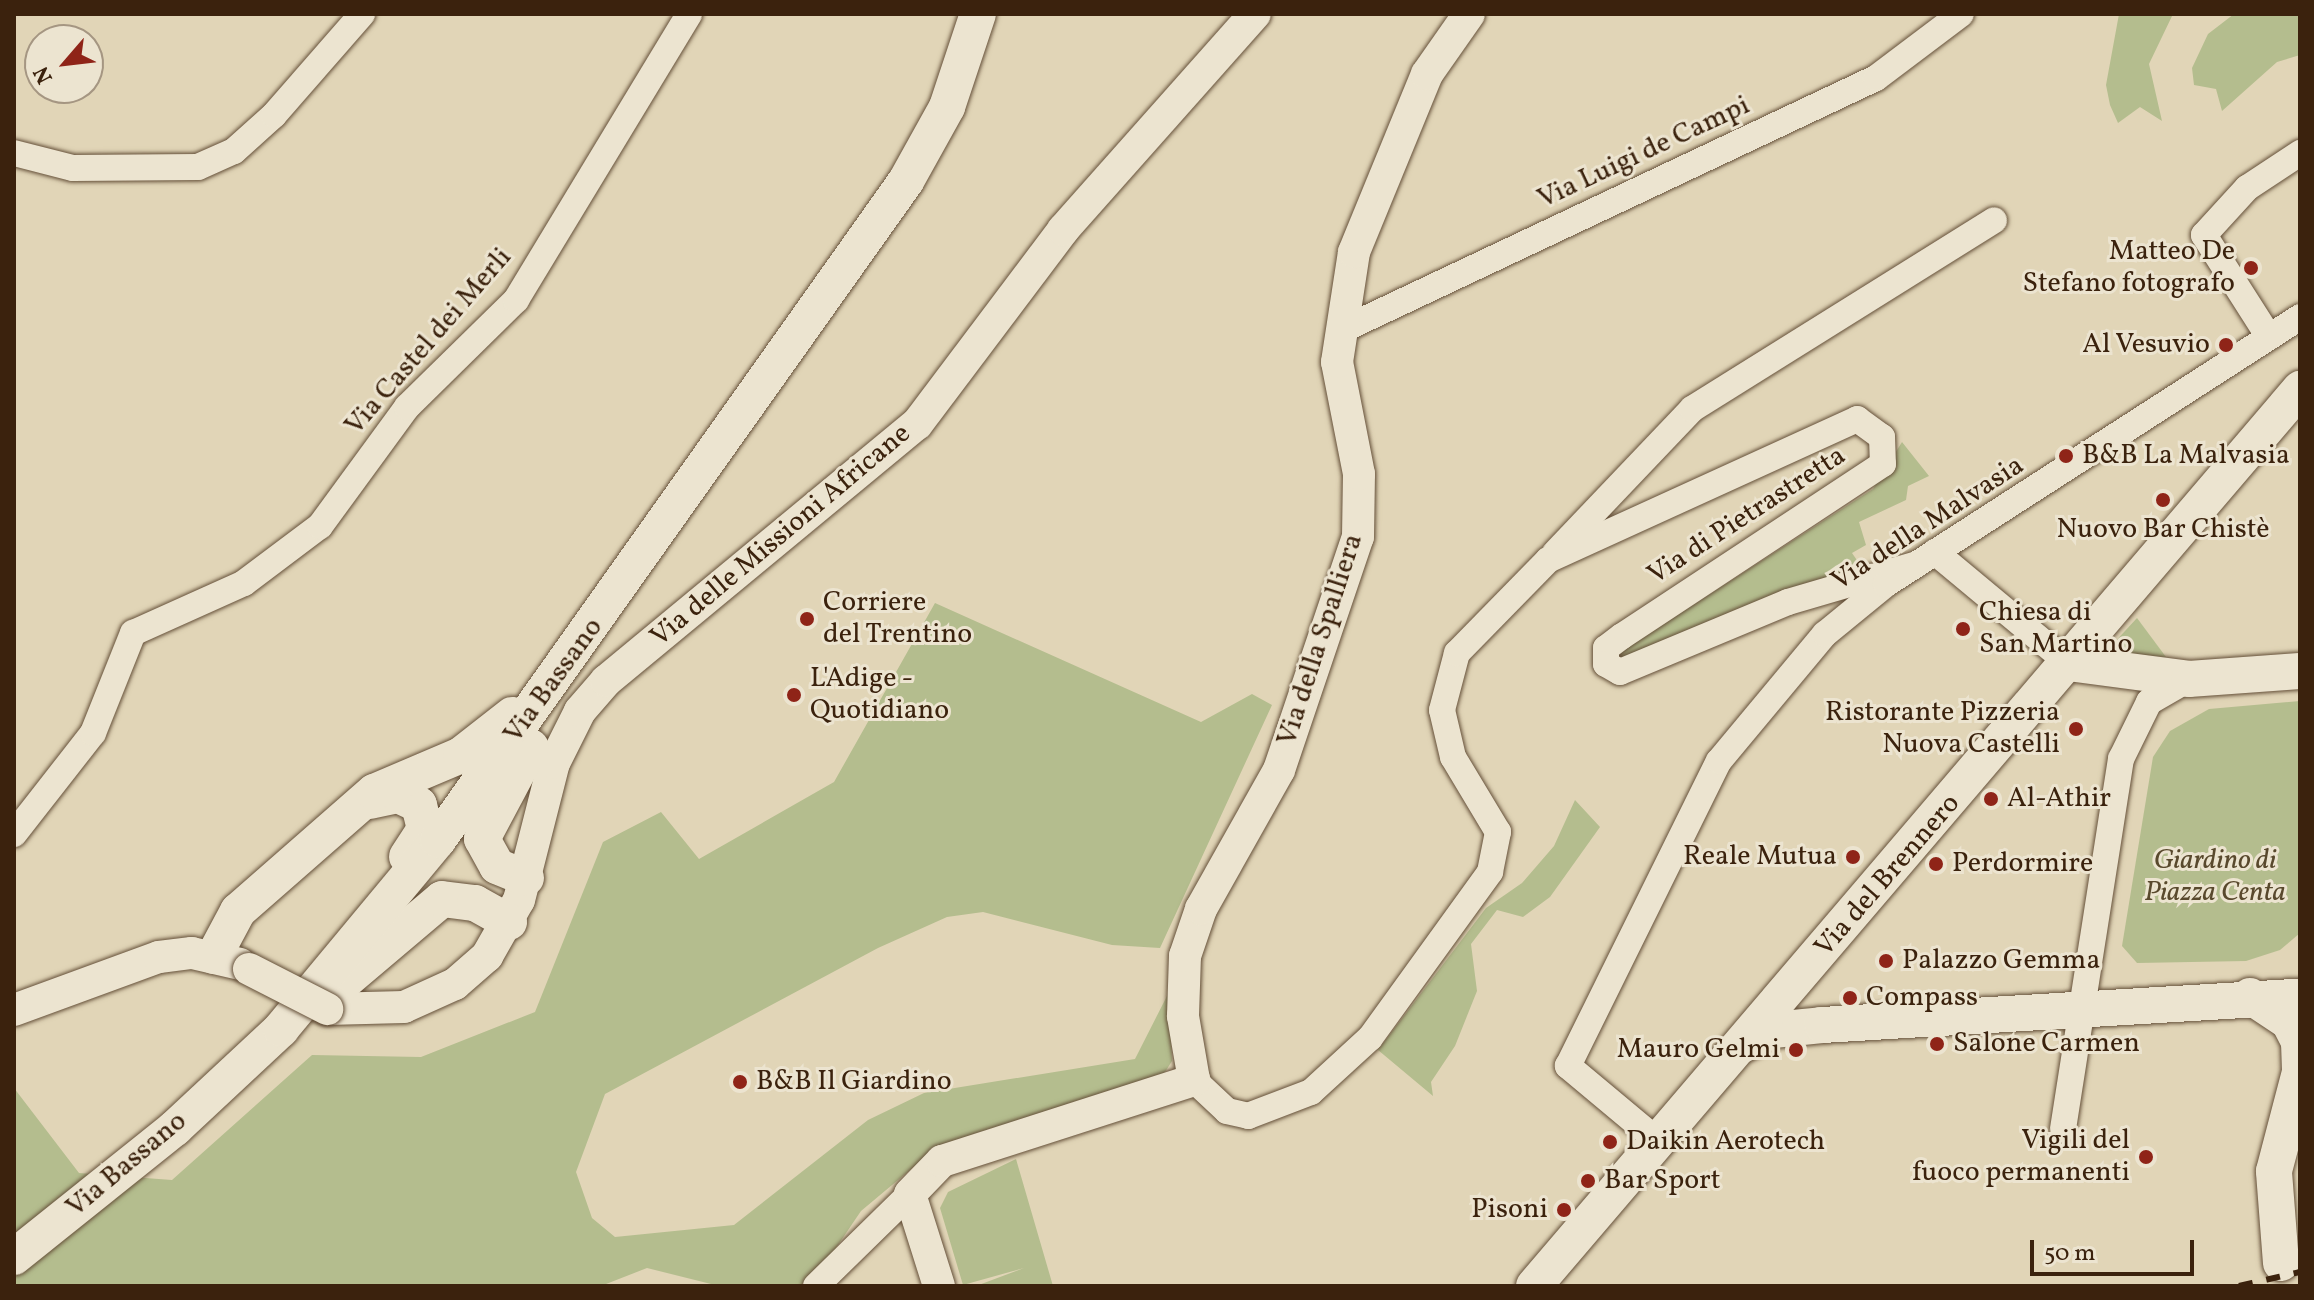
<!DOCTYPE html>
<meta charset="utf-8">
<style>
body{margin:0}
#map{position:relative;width:2314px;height:1300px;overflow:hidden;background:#e1d5b7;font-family:Vollkorn,serif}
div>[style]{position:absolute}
.green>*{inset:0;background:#b4bd8e}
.roads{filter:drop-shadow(0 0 2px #644f38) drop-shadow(0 0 2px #644f38)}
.minor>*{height:26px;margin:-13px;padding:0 13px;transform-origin:13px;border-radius:13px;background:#ece4d0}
.tertiary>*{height:32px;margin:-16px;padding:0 16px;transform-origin:16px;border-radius:16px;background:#ece4d0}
.secondary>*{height:36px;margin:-18px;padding:0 18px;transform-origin:18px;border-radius:18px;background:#ece4d0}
.rail>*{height:6px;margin-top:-3px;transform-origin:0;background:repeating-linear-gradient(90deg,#3b220d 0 14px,transparent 0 28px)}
.bridges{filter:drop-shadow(0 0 2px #644f38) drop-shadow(0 0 2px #644f38)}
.tertiary-bridge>*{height:32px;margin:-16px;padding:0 16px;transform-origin:16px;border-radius:16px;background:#ece4d0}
.dots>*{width:22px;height:22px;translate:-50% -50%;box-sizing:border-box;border:4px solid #ece4d0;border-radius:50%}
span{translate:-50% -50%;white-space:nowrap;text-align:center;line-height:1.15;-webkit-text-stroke:6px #ece4d0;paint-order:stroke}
.street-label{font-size:28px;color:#3b220d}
.poi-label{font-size:28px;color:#3b220d}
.right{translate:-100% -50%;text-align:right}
.left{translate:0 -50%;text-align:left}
.park-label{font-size:28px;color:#59492d;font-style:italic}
.frame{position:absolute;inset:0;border:16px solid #3b220d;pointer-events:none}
.north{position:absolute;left:24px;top:24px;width:80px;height:80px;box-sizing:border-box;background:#ece4d0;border:2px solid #a59682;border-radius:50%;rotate:242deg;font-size:22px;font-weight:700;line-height:32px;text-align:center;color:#3b220d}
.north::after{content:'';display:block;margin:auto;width:28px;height:36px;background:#8f2418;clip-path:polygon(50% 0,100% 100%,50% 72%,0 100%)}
.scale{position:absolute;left:2030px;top:1240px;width:164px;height:36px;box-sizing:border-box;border:4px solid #3b220d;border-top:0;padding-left:10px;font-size:24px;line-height:28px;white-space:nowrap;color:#3b220d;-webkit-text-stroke:6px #ece4d0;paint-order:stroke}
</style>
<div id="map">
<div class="green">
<i style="clip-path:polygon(2119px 14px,2173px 14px,2149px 64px,2162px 121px,2140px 107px,2118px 123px,2110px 105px,2106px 85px)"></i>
<i style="clip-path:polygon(2234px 14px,2300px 14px,2300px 55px,2277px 62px,2222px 111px,2216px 89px,2194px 85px,2192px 68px,2208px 34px)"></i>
<i style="clip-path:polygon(1902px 442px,1929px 476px,1908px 486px,1906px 500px,1859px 522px,1866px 545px,1852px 553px,1863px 569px,1621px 664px,1617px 654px,1873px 489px)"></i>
<i style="clip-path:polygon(935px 603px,1201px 722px,1252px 694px,1272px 705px,1160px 948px,1112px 945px,983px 912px,947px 917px,878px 948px,605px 1094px,576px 1172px,592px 1218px,615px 1237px,734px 1225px,868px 1120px,924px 1093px,1135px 1059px,1169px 992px,1172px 1061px,1160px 1080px,935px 1149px,861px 1211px,821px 1270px,799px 1286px,719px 1286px,647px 1268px,601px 1286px,14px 1286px,14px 1088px,79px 1173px,172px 1180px,312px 1055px,421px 1057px,535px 1012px,603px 842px,661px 812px,699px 859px,834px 782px)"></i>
<i style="clip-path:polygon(2137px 618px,2166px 657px,2118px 654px,2112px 645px)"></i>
<i style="clip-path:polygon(2300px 701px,2300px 933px,2280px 950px,2246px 961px,2137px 963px,2122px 946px,2153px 757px,2170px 731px,2209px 709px)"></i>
<i style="clip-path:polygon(1575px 800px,1600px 827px,1550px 897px,1523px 917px,1497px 910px,1471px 944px,1477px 991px,1455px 1046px,1431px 1082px,1433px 1096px,1378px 1050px,1486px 908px,1522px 883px,1554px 846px)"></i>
<i style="clip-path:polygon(1016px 1159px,1053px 1286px,976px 1286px,1024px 1268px,963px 1285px,940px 1208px,948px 1192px)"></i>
</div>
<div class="roads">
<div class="minor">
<i style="left:14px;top:153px;width:61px;rotate:14.3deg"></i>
<i style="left:73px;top:168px;width:125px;rotate:-0.5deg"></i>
<i style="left:198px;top:167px;width:39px;rotate:-24deg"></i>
<i style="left:234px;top:151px;width:54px;rotate:-42deg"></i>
<i style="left:274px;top:115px;width:134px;rotate:-48.9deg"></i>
<i style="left:1342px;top:330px;width:590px;rotate:-25.26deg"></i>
<i style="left:1876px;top:78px;width:106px;rotate:-37deg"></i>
<i style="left:2269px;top:337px;width:121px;rotate:-122.5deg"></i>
<i style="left:2204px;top:235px;width:64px;rotate:-47.5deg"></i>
<i style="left:2247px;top:188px;width:64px;rotate:-33.4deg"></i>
<i style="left:1935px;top:552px;width:173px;rotate:39.8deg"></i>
<i style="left:1555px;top:553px;width:199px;rotate:-46.4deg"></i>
<i style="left:1692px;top:409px;width:356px;rotate:-32deg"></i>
<i style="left:14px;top:834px;width:128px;rotate:-52deg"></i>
<i style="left:93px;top:733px;width:108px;rotate:-68.2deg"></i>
<i style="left:133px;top:633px;width:122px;rotate:-24.2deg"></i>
<i style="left:244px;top:583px;width:95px;rotate:-36.9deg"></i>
<i style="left:320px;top:526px;width:147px;rotate:-53.8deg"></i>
<i style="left:407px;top:407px;width:153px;rotate:-44.5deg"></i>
<i style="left:516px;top:300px;width:334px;rotate:-58.8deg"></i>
<i style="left:1194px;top:1080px;width:45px;rotate:43.2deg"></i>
<i style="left:1227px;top:1111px;width:22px;rotate:13deg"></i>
<i style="left:1248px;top:1116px;width:67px;rotate:-20.9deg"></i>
<i style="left:1311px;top:1092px;width:80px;rotate:-42.5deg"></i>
<i style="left:1370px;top:1038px;width:205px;rotate:-54.1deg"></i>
<i style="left:1490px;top:872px;width:41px;rotate:-78.7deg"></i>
<i style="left:1498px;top:832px;width:87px;rotate:-121deg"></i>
<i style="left:1453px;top:757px;width:48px;rotate:-103.2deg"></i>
<i style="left:1442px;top:710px;width:59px;rotate:-75.3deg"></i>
<i style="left:1457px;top:653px;width:130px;rotate:-45.6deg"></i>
<i style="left:1548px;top:560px;width:340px;rotate:-24.5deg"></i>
<i style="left:1857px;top:419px;width:31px;rotate:36deg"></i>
<i style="left:1882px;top:437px;width:27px;rotate:88deg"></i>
<i style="left:1883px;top:464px;width:313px;rotate:146.6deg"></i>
<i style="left:1622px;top:636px;width:20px;rotate:143deg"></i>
<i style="left:1606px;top:648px;width:16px;rotate:90deg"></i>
<i style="left:1606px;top:664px;width:16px;rotate:30deg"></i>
<i style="left:1620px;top:672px;width:182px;rotate:-22.6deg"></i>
<i style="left:1788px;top:602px;width:134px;rotate:-16.4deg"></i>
<i style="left:2063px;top:1129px;width:375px;rotate:-81.1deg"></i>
<i style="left:2121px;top:759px;width:64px;rotate:-63.8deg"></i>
<i style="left:2149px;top:702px;width:46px;rotate:-29.9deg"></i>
<i style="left:1659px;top:1142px;width:119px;rotate:-140.1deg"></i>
<i style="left:1568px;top:1066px;width:340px;rotate:-63.7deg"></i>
<i style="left:1719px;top:761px;width:165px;rotate:-50.2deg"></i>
<i style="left:1825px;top:634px;width:79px;rotate:-39.3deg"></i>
<i style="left:1886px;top:584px;width:493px;rotate:-32.8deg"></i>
<i style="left:816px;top:1286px;width:132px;rotate:-44.4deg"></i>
</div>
<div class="tertiary">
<i style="left:327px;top:1009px;width:77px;rotate:-1.5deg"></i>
<i style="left:404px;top:1007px;width:56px;rotate:-24.3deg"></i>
<i style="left:455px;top:984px;width:43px;rotate:-41.2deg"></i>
<i style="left:487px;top:956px;width:64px;rotate:-60.3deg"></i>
<i style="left:519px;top:900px;width:141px;rotate:-75.7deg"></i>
<i style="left:554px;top:763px;width:58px;rotate:-63.4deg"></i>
<i style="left:580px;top:711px;width:40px;rotate:-49deg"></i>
<i style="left:606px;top:681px;width:403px;rotate:-39.6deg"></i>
<i style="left:917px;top:424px;width:243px;rotate:-53deg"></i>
<i style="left:1063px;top:230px;width:289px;rotate:-48.4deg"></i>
<i style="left:14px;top:1010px;width:154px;rotate:-20.1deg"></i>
<i style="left:159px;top:957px;width:33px;rotate:-7deg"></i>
<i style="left:192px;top:953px;width:49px;rotate:12.9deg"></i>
<i style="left:939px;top:1286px;width:96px;rotate:-107.5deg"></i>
<i style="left:910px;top:1194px;width:46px;rotate:-45.9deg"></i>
<i style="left:942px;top:1161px;width:265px;rotate:-17.8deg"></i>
<i style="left:1194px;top:1080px;width:65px;rotate:-99.8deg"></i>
<i style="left:1183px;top:1016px;width:60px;rotate:-88.1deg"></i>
<i style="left:1185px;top:956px;width:50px;rotate:-71.2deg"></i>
<i style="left:1201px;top:909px;width:159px;rotate:-60.7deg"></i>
<i style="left:1279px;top:770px;width:246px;rotate:-71.3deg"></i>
<i style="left:1358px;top:537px;width:63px;rotate:-89.1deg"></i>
<i style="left:1359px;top:474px;width:114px;rotate:-101.1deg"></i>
<i style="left:1337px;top:362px;width:111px;rotate:-81.2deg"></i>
<i style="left:1354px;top:252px;width:192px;rotate:-67.7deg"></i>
<i style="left:1427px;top:74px;width:73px;rotate:-55deg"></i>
</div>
<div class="secondary">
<i style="left:2068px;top:663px;width:122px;rotate:7.5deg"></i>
<i style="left:2189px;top:679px;width:111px;rotate:-4.1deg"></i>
<i style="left:370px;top:801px;width:29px;rotate:-12deg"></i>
<i style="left:398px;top:795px;width:23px;rotate:25deg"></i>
<i style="left:419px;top:805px;width:25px;rotate:76deg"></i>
<i style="left:425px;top:829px;width:33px;rotate:123deg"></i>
<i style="left:526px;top:878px;width:31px;rotate:-158deg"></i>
<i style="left:497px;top:866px;width:31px;rotate:-119deg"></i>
<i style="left:482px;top:839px;width:104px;rotate:-62deg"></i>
<i style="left:214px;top:956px;width:51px;rotate:-61.9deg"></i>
<i style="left:238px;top:911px;width:181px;rotate:-41.2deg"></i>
<i style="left:374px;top:792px;width:95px;rotate:-23deg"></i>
<i style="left:461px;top:755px;width:65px;rotate:-38.1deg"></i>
<i style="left:2250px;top:996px;width:47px;rotate:33.7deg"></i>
<i style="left:2289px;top:1022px;width:22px;rotate:63deg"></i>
<i style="left:2299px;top:1042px;width:31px;rotate:88deg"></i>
<i style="left:319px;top:1003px;width:161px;rotate:-40.2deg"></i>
<i style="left:442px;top:899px;width:33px;rotate:7deg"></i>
<i style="left:475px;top:903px;width:39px;rotate:29deg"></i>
<i style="left:1742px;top:1045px;width:34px;rotate:-26deg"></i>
<i style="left:1773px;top:1030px;width:49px;rotate:-5.8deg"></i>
<i style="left:1822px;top:1025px;width:479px;rotate:-3.4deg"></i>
<i style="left:14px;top:1257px;width:206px;rotate:-38.7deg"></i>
<i style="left:175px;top:1128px;width:145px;rotate:-43deg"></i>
<i style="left:281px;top:1029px;width:246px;rotate:-50.3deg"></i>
<i style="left:438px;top:840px;width:808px;rotate:-54.62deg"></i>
<i style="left:906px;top:181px;width:85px;rotate:-61deg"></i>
<i style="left:947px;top:107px;width:98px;rotate:-71.6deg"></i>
<i style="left:2281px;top:1263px;width:92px;rotate:-94.4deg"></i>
<i style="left:2274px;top:1171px;width:102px;rotate:-75.3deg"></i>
<i style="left:1534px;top:1286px;width:1180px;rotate:-49.5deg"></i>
</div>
</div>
<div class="rail">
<i style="left:2239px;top:1286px;width:63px;rotate:-12.9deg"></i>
</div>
<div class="bridges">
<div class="tertiary-bridge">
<i style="left:249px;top:969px;width:88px;rotate:27.1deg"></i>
</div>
</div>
<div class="dots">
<i style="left:2251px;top:268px;background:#8f2418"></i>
<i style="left:2226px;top:345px;background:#8f2418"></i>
<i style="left:2066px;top:456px;background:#8f2418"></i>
<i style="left:2163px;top:500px;background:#8f2418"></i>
<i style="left:807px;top:619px;background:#8f2418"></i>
<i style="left:1963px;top:629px;background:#8f2418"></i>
<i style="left:794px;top:695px;background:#8f2418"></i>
<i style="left:2076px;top:729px;background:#8f2418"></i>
<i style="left:1991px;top:799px;background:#8f2418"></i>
<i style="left:1853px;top:857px;background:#8f2418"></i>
<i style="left:1936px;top:864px;background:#8f2418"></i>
<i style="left:1886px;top:961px;background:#8f2418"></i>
<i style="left:1850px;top:998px;background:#8f2418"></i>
<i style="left:1937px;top:1044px;background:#8f2418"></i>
<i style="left:1796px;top:1050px;background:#8f2418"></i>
<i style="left:740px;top:1082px;background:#8f2418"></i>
<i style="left:1610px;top:1142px;background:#8f2418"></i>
<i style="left:2146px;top:1157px;background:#8f2418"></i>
<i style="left:1588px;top:1181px;background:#8f2418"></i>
<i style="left:1564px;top:1210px;background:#8f2418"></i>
</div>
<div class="street-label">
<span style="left:1644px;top:153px;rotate:-25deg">Via Luigi de Campi</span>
<span style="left:429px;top:342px;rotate:-49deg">Via Castel dei Merli</span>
<span style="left:1747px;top:516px;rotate:-33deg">Via di Pietrastretta</span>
<span style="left:1928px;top:524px;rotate:-33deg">Via della Malvasia</span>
<span style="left:781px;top:536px;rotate:-40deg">Via delle Missioni Africane</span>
<span style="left:1321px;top:640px;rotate:-72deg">Via della Spalliera</span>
<span style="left:554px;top:681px;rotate:-54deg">Via Bassano</span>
<span style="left:1888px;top:876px;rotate:-49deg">Via del Brennero</span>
<span style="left:127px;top:1165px;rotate:-40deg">Via Bassano</span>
</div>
<div class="poi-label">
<span class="right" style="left:2235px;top:268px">Matteo De<br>Stefano fotografo</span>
<span class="right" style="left:2210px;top:345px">Al Vesuvio</span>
<span class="left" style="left:2082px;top:456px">B&amp;B La Malvasia</span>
<span style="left:2163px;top:530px">Nuovo Bar Chistè</span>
<span class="left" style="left:823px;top:619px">Corriere<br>del Trentino</span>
<span class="left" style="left:1979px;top:629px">Chiesa di<br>San Martino</span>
<span class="left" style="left:810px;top:695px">L'Adige -<br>Quotidiano</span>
<span class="right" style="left:2060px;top:729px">Ristorante Pizzeria<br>Nuova Castelli</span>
<span class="left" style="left:2007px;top:799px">Al-Athir</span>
<span class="right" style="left:1837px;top:857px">Reale Mutua</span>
<span class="left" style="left:1952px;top:864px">Perdormire</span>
<span class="left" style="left:1902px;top:961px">Palazzo Gemma</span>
<span class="left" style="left:1866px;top:998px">Compass</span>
<span class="left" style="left:1953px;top:1044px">Salone Carmen</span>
<span class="right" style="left:1780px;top:1050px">Mauro Gelmi</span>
<span class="left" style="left:756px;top:1082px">B&amp;B Il Giardino</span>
<span class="right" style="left:2130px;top:1157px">Vigili del<br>fuoco permanenti</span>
<span class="left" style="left:1626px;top:1142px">Daikin Aerotech</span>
<span class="left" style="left:1604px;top:1181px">Bar Sport</span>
<span class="right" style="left:1548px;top:1210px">Pisoni</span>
</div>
<div class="park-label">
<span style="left:2215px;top:877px">Giardino di<br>Piazza Centa</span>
</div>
<div class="frame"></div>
<div class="north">N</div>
<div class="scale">50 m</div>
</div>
